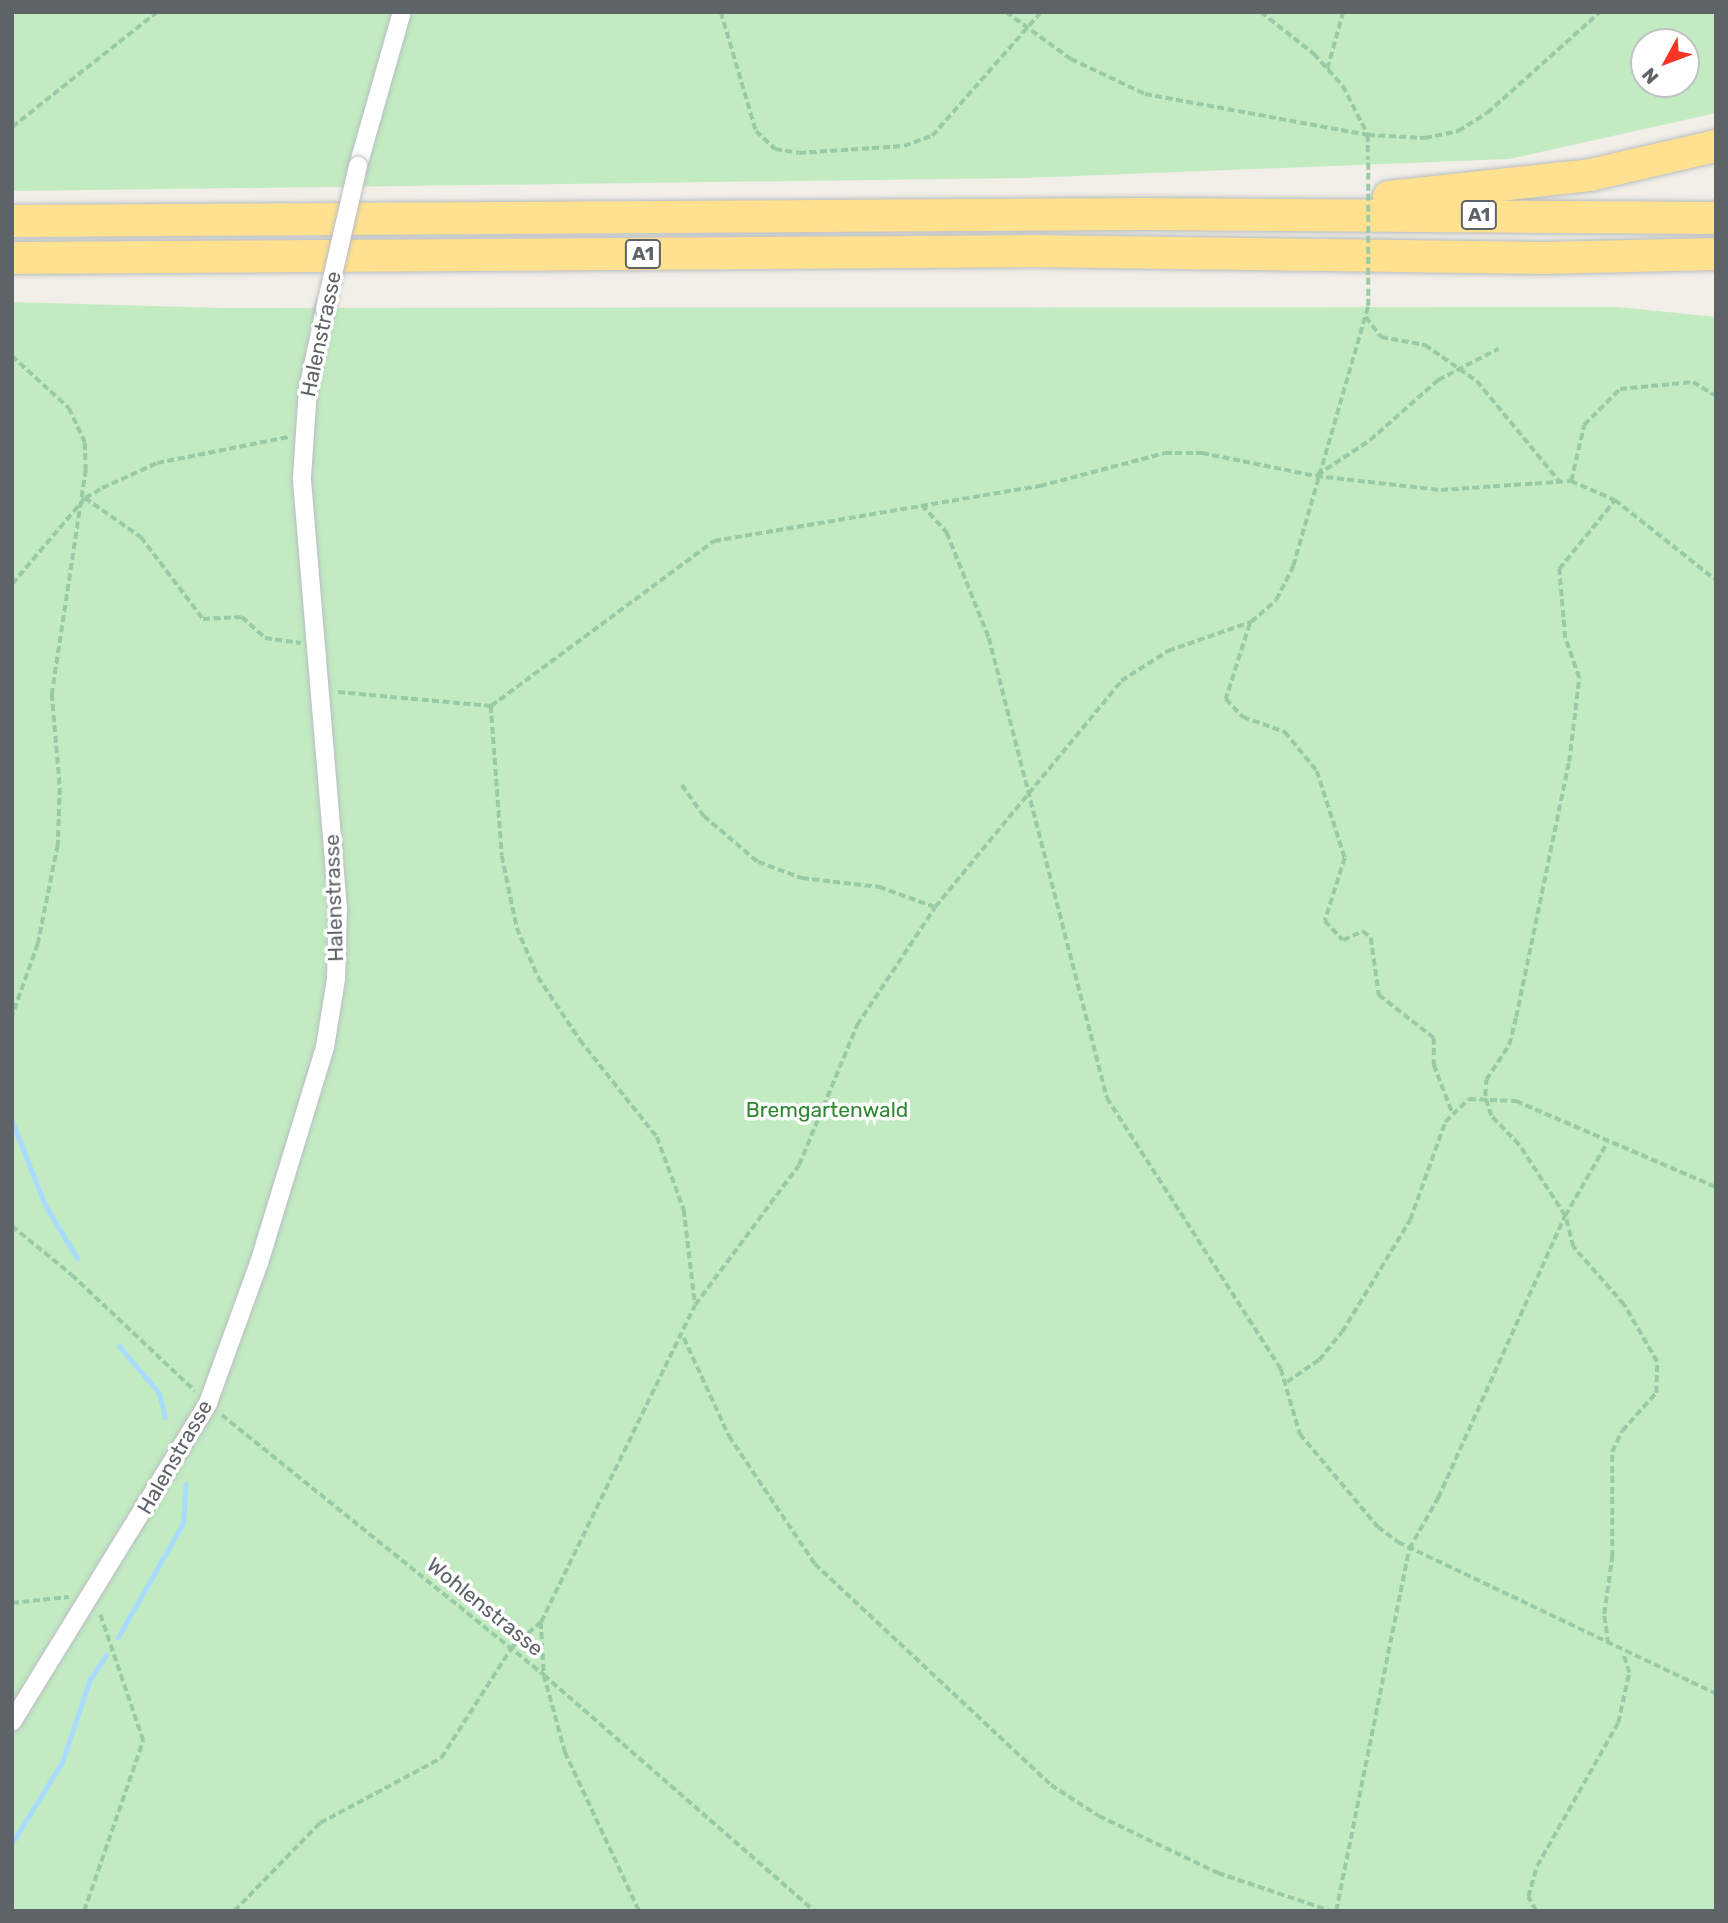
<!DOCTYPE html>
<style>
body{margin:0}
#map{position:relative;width:1728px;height:1923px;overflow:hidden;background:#f1efe7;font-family:Rubik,sans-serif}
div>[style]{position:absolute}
.green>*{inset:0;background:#c2ebc2}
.stream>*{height:5px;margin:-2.5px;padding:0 2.5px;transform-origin:2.5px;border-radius:2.5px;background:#a9dbff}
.path>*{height:3.5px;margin-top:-1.75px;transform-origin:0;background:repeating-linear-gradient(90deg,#99caa6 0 7px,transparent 0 10.5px)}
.roads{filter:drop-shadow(0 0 2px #b9bdc1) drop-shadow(0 0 2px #b9bdc1)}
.minor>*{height:18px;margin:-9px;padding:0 9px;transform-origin:9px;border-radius:9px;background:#fff}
.motorway>*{height:32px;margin:-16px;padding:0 16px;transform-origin:16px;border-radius:16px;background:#ffe190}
.path-bridge>*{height:3.5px;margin-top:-1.75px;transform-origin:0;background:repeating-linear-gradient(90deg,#99caa6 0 7px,transparent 0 10.5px)}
.bridges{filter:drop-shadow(0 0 2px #b9bdc1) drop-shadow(0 0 2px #b9bdc1)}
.minor-bridge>*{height:18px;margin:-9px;padding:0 9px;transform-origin:9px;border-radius:9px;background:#fff}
span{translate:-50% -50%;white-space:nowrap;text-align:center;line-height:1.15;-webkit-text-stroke:7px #fff;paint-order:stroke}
.shield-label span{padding:2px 5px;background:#fff;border:2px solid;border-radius:5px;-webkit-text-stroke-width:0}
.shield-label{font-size:19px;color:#5e6368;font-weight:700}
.street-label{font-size:21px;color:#5e6368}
.park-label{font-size:21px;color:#2e8731}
.frame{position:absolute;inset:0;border:14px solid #5e6368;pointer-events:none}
.north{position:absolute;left:1630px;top:28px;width:70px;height:70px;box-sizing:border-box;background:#fff;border:2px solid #bfc1c3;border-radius:50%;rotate:229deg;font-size:19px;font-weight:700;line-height:28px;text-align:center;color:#5e6368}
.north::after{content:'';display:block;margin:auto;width:24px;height:32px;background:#f83426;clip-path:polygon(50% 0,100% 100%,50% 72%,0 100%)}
</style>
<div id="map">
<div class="green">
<i style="clip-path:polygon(evenodd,12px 12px,1716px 12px,1716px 113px,1509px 159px,1025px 178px,12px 191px,12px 12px,1644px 42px,1686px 42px,1686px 84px,1644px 84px,1644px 42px)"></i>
<i style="clip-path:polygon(12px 302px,221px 308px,1618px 307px,1716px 317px,1716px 1911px,12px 1911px)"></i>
</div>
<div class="stream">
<i style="left:12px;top:1121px;width:90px;rotate:68.6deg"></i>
<i style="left:45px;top:1205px;width:62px;rotate:58.9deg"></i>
<i style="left:119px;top:1346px;width:62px;rotate:49.6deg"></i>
<i style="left:159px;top:1393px;width:25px;rotate:76deg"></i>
<i style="left:118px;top:1637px;width:131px;rotate:-60.3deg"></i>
<i style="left:183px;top:1523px;width:39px;rotate:-86deg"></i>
<i style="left:12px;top:1843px;width:95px;rotate:-58.3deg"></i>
<i style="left:62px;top:1762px;width:88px;rotate:-71.4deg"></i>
<i style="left:90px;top:1679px;width:29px;rotate:-56deg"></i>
</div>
<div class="path">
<i style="left:721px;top:12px;width:124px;rotate:73.6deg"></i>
<i style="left:756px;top:131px;width:26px;rotate:43deg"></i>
<i style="left:775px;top:149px;width:24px;rotate:9deg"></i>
<i style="left:799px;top:153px;width:105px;rotate:-3.8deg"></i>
<i style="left:904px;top:146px;width:30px;rotate:-20deg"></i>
<i style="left:932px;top:136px;width:165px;rotate:-48.7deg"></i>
<i style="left:1006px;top:12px;width:80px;rotate:35.9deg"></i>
<i style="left:1071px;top:59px;width:82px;rotate:25.3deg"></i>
<i style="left:1145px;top:94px;width:227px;rotate:10.4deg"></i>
<i style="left:1368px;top:135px;width:57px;rotate:3deg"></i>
<i style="left:1425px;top:138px;width:34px;rotate:-12deg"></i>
<i style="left:1458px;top:131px;width:34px;rotate:-32deg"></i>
<i style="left:1487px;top:113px;width:152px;rotate:-41.8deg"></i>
<i style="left:1261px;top:12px;width:68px;rotate:38.4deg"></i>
<i style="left:1314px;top:54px;width:43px;rotate:47.8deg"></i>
<i style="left:1343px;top:86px;width:55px;rotate:63deg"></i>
<i style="left:1368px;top:135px;width:25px;rotate:90deg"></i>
<i style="left:1327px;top:69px;width:59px;rotate:-74.3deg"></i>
<i style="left:12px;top:127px;width:185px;rotate:-38.4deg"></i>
<i style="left:1366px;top:317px;width:25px;rotate:53deg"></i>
<i style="left:1381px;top:337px;width:45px;rotate:10.3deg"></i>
<i style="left:1425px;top:345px;width:63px;rotate:34.7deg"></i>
<i style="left:1477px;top:381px;width:131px;rotate:50.6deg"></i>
<i style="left:12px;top:356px;width:77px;rotate:42.4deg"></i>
<i style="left:69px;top:408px;width:38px;rotate:65deg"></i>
<i style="left:85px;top:443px;width:27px;rotate:88deg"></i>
<i style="left:86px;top:470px;width:227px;rotate:98.6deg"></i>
<i style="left:52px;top:694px;width:94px;rotate:85.1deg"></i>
<i style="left:60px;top:788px;width:57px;rotate:92deg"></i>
<i style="left:58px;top:845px;width:101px;rotate:101.4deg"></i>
<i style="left:38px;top:944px;width:77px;rotate:109.6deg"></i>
<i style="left:1317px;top:475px;width:64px;rotate:-33.4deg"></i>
<i style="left:1370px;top:440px;width:91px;rotate:-41.4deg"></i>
<i style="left:1438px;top:380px;width:68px;rotate:-27.3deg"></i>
<i style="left:1571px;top:481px;width:57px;rotate:-76.9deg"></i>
<i style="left:1584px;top:425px;width:51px;rotate:-45deg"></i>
<i style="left:1620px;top:389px;width:73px;rotate:-5.5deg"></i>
<i style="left:1693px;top:382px;width:27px;rotate:31deg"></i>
<i style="left:85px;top:498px;width:68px;rotate:34.9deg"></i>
<i style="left:141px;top:537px;width:103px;rotate:52.9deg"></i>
<i style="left:203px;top:619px;width:39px;rotate:-3deg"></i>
<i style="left:242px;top:617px;width:31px;rotate:42deg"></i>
<i style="left:265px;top:638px;width:36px;rotate:8deg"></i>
<i style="left:922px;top:505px;width:38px;rotate:48deg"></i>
<i style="left:947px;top:533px;width:113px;rotate:68.2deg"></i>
<i style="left:989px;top:638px;width:475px;rotate:75.6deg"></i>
<i style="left:1107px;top:1098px;width:322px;rotate:57.3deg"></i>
<i style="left:1281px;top:1369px;width:68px;rotate:73.7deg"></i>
<i style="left:1300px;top:1434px;width:121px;rotate:50deg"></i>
<i style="left:1378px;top:1527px;width:25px;rotate:37deg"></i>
<i style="left:1398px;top:1542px;width:352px;rotate:25.5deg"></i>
<i style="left:12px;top:584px;width:113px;rotate:-49.7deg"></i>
<i style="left:85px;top:498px;width:20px;rotate:-30deg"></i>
<i style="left:102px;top:488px;width:60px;rotate:-24.4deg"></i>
<i style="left:157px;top:463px;width:134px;rotate:-11.2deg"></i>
<i style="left:1250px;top:624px;width:79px;rotate:107.7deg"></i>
<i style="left:1226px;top:699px;width:25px;rotate:47deg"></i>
<i style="left:1243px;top:717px;width:45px;rotate:19.7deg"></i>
<i style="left:1285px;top:732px;width:50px;rotate:50.6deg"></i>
<i style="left:1317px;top:771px;width:91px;rotate:72.2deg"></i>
<i style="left:1345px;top:858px;width:66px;rotate:107.6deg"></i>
<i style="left:1325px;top:921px;width:26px;rotate:47deg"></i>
<i style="left:1343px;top:940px;width:22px;rotate:-24deg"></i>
<i style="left:1363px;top:931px;width:11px;rotate:41deg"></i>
<i style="left:1371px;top:938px;width:58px;rotate:82deg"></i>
<i style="left:1379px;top:995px;width:70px;rotate:38deg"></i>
<i style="left:1434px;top:1038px;width:27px;rotate:90deg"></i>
<i style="left:1434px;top:1065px;width:50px;rotate:69deg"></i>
<i style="left:338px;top:692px;width:154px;rotate:5.2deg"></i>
<i style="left:491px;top:706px;width:277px;rotate:-36.5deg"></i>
<i style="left:714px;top:541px;width:331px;rotate:-9.6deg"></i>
<i style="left:1040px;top:486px;width:129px;rotate:-14.8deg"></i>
<i style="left:1165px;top:453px;width:37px"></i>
<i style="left:1202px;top:453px;width:116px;rotate:11.4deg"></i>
<i style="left:1316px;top:476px;width:126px;rotate:6.4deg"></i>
<i style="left:1441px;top:490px;width:130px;rotate:-4deg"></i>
<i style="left:1571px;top:481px;width:48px;rotate:23.4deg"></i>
<i style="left:1615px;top:500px;width:129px;rotate:38.4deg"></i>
<i style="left:491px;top:706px;width:150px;rotate:85.8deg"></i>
<i style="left:502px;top:856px;width:74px;rotate:78.2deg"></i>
<i style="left:517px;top:928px;width:53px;rotate:66.8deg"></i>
<i style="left:538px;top:977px;width:76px;rotate:56.3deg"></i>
<i style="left:580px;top:1040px;width:124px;rotate:51.6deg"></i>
<i style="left:657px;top:1137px;width:78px;rotate:69.7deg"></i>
<i style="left:684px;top:1210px;width:95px;rotate:83.3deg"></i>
<i style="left:682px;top:785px;width:38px;rotate:55deg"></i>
<i style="left:704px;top:816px;width:71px;rotate:40.4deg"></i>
<i style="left:758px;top:862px;width:47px;rotate:20deg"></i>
<i style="left:802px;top:878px;width:78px;rotate:6.7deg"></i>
<i style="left:879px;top:887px;width:59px;rotate:19.7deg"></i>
<i style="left:12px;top:1226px;width:77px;rotate:39.2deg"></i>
<i style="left:72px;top:1275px;width:169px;rotate:43.3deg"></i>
<i style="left:684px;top:1338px;width:108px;rotate:65.3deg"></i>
<i style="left:729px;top:1436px;width:154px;rotate:56.1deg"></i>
<i style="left:815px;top:1564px;width:323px;rotate:43.1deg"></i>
<i style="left:1051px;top:1785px;width:57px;rotate:32.9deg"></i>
<i style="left:1099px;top:1816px;width:132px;rotate:25.6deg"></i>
<i style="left:1218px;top:1873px;width:119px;rotate:18.6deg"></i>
<i style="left:1287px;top:1382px;width:39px;rotate:-35deg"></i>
<i style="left:1319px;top:1360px;width:36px;rotate:-51deg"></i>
<i style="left:1342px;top:1332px;width:131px;rotate:-58.7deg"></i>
<i style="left:1410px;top:1220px;width:104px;rotate:-70.3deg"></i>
<i style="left:1445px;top:1122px;width:33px;rotate:-44deg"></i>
<i style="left:1469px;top:1099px;width:47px;rotate:2.4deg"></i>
<i style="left:1516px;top:1101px;width:218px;rotate:23.3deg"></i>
<i style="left:222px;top:1415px;width:414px;rotate:38.9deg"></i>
<i style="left:544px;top:1675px;width:80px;rotate:74.7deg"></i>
<i style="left:565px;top:1752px;width:175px;rotate:65deg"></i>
<i style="left:12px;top:1603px;width:57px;rotate:-6deg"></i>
<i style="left:541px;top:1622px;width:53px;rotate:86.8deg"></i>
<i style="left:544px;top:1675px;width:359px;rotate:41.1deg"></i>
<i style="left:1608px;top:1644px;width:30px;rotate:-98deg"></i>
<i style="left:1604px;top:1614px;width:58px;rotate:-82deg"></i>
<i style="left:1612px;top:1557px;width:105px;rotate:-90deg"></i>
<i style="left:1612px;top:1452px;width:23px;rotate:-65deg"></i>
<i style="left:1622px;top:1431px;width:51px;rotate:-48.2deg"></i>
<i style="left:1656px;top:1393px;width:31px;rotate:-88deg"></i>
<i style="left:1657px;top:1362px;width:66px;rotate:-120.1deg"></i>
<i style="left:1624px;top:1305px;width:77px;rotate:-131.3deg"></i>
<i style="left:1573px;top:1247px;width:32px;rotate:-104deg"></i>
<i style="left:1565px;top:1216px;width:85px;rotate:-122.9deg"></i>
<i style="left:1519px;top:1145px;width:40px;rotate:-134deg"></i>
<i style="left:1491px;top:1116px;width:21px;rotate:-107deg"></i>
<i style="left:1485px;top:1096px;width:16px;rotate:-86deg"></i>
<i style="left:1486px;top:1080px;width:42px;rotate:-56.7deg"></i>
<i style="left:1509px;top:1045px;width:29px;rotate:-76deg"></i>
<i style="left:1516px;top:1017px;width:260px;rotate:-78.3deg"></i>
<i style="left:1569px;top:762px;width:85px;rotate:-83.2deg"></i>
<i style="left:1579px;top:678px;width:42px;rotate:-109.3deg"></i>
<i style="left:1565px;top:638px;width:69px;rotate:-95deg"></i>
<i style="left:1559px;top:569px;width:89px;rotate:-50.9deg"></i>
<i style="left:84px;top:1911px;width:180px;rotate:-70.9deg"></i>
<i style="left:143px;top:1741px;width:136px;rotate:-108.8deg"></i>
<i style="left:234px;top:1911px;width:123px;rotate:-45.7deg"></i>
<i style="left:320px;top:1823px;width:137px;rotate:-28.2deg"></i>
<i style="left:441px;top:1758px;width:132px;rotate:-57.4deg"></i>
<i style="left:512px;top:1647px;width:38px;rotate:-41deg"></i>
<i style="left:541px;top:1622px;width:352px;rotate:-64.1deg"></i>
<i style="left:695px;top:1305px;width:174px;rotate:-53.4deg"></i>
<i style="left:799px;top:1165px;width:152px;rotate:-67.5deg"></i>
<i style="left:857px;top:1025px;width:141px;rotate:-56.5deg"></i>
<i style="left:935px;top:907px;width:293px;rotate:-50.5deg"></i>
<i style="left:1121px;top:681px;width:56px;rotate:-32.6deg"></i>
<i style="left:1168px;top:651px;width:88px;rotate:-19.3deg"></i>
<i style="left:1251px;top:622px;width:33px;rotate:-41deg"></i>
<i style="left:1276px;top:600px;width:38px;rotate:-63deg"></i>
<i style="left:1293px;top:566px;width:271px;rotate:-73.9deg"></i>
<i style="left:1336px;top:1911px;width:369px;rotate:-78.6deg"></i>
<i style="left:1409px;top:1549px;width:59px;rotate:-60.4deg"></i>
<i style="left:1438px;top:1498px;width:309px;rotate:-65.8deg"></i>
<i style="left:1565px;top:1216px;width:84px;rotate:-60.1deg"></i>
<i style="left:1536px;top:1911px;width:16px;rotate:-120deg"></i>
<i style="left:1528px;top:1897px;width:32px;rotate:-74deg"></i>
<i style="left:1537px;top:1866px;width:164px;rotate:-60.5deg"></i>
<i style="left:1618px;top:1723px;width:51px;rotate:-77.6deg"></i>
<i style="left:1629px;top:1673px;width:21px;rotate:-107deg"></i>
</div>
<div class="roads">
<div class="minor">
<i style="left:358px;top:166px;width:160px;rotate:-74.1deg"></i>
<i style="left:12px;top:1722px;width:374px;rotate:-58.4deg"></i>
<i style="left:208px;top:1403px;width:149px;rotate:-70deg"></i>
<i style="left:259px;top:1263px;width:226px;rotate:-73deg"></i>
<i style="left:325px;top:1047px;width:69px;rotate:-80.8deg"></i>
<i style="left:336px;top:979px;width:70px;rotate:-88.4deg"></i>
<i style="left:338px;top:909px;width:433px;rotate:-94.8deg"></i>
<i style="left:302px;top:477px;width:88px;rotate:-86.1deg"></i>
<i style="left:308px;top:389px;width:82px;rotate:-78deg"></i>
</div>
<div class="motorway">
<i style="left:1389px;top:197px;width:202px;rotate:-6.2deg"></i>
<i style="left:1590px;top:175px;width:129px;rotate:-13deg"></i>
<i style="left:12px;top:221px;width:1132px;rotate:-0.35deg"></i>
<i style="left:1144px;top:214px;width:572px;rotate:0.4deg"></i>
<i style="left:12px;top:258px;width:1018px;rotate:-0.39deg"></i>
<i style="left:1030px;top:251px;width:514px;rotate:0.78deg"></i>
<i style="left:1544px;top:258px;width:172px;rotate:-1.3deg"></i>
</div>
</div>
<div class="path-bridge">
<i style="left:1368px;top:306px;width:146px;rotate:-90deg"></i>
</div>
<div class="bridges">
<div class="minor-bridge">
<i style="left:325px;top:309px;width:147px;rotate:-77deg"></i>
</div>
</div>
<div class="shield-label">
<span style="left:1479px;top:215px">A1</span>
<span style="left:643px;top:254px">A1</span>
</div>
<div class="street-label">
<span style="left:321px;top:334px;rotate:-78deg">Halenstrasse</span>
<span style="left:334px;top:898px;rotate:-92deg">Halenstrasse</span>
<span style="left:175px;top:1457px;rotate:-60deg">Halenstrasse</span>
<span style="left:485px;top:1607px;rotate:39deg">Wohlenstrasse</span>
</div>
<div class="park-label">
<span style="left:827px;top:1110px">Bremgartenwald</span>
</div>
<div class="frame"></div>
<div class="north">N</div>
</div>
